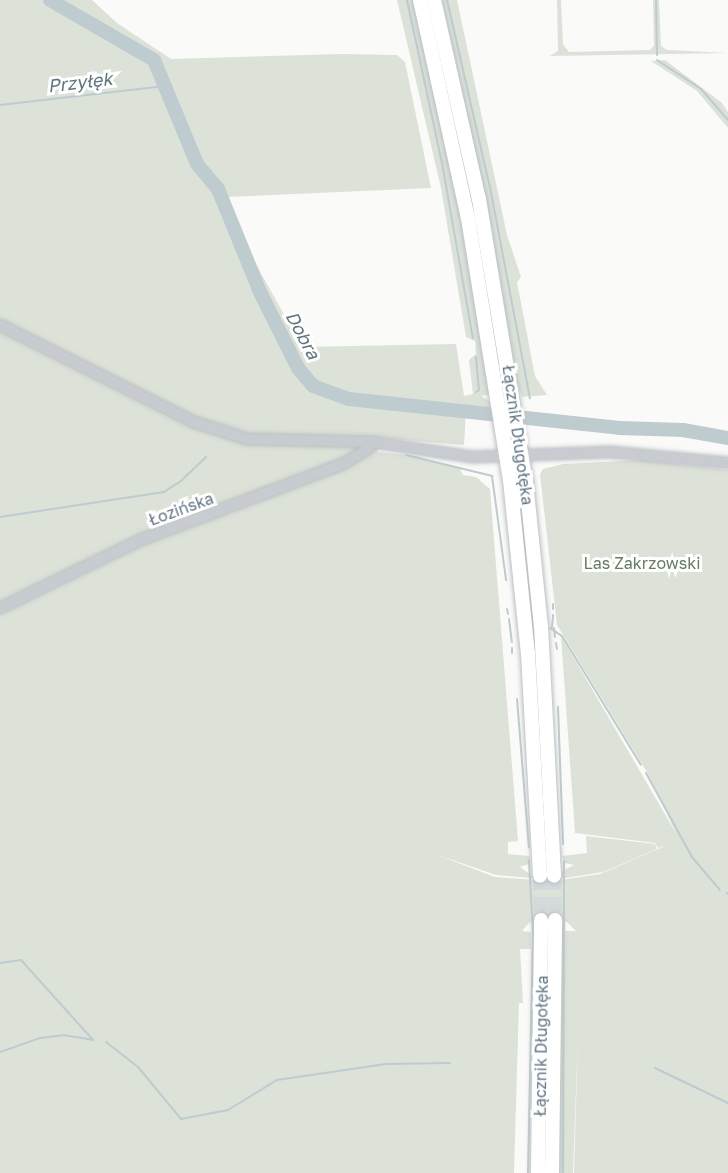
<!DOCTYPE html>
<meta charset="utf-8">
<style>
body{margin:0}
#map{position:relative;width:728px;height:1173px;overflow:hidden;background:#fafaf8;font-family:"Golos Text",sans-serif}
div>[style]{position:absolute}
.green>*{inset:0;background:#dce2d8}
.stream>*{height:2px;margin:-1px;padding:0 1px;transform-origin:1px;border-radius:1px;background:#becbcf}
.river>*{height:14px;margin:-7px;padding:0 7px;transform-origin:7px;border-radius:7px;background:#becbcf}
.major-tunnel>*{height:14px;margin-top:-7px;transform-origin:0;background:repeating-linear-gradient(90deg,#d4d9db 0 14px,transparent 0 21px)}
.roads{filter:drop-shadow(0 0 2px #babfc3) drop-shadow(0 0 2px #babfc3)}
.minor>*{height:10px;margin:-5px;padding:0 5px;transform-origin:5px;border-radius:5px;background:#c8ccd0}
.major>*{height:14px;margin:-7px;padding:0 7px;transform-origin:7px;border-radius:7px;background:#fff}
span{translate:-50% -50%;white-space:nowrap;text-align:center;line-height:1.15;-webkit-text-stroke:6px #fff;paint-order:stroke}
.street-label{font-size:16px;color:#627685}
.park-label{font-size:16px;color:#677c62}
.water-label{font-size:18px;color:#5e767e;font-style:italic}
</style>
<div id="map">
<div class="green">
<i style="clip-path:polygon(0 0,92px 0,117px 23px,171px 59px,341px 54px,397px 55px,405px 62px,431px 188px,226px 197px,247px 248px,302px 347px,456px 344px,464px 396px,473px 394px,469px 360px,476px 354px,475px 341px,466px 337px,441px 188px,397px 0,413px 0,474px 281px,492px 394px,481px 396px,490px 401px,491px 413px,466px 411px,464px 445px,380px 438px,378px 452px,416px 456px,460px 469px,463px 475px,476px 477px,490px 489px,518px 841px,508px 842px,508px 854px,530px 856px,529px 864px,520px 867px,531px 875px,549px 878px,574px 865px,565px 863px,562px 856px,587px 853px,586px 836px,655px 844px,657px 849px,603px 872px,553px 880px,496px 875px,435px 854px,495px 877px,554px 881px,600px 874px,665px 846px,658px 848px,655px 843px,575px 833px,561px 636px,676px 833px,647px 772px,557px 625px,540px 474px,543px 469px,563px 464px,641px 460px,728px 470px,728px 1173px,574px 1173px,578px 1037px,573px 1173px,558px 1173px,562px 924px,564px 931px,576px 931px,567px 922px,547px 918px,530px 922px,522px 931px,531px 932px,531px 949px,520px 949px,523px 1003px,519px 1003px,514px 1173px,0 1173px)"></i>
<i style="clip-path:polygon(442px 0,457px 0,507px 235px,521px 277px,517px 282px,535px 376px,547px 395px,522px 397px,518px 387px,488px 210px)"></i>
<i style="clip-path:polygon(557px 0,561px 0,563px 44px,569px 52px,650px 50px,654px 46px,653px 0,659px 0,661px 46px,667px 50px,728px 53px,550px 56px,558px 51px)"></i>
<i style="clip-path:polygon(665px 60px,722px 103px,728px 112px,728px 128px,697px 91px,651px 61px)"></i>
</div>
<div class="stream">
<i style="left:407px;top:0;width:167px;rotate:77.9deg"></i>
<i style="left:442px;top:163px;width:178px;rotate:80deg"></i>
<i style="left:447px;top:0;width:192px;rotate:77.1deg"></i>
<i style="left:490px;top:187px;width:215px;rotate:79.3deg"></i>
<i style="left:656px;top:0;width:55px;rotate:89deg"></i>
<i style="left:657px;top:60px;width:53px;rotate:33.4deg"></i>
<i style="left:701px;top:89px;width:41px;rotate:48.9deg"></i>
<i style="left:0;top:105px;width:164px;rotate:-6.6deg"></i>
<i style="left:476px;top:357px;width:33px;rotate:85deg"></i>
<i style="left:479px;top:390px;width:4px;rotate:146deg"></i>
<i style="left:406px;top:455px;width:89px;rotate:13.7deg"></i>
<i style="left:492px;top:476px;width:105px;rotate:82.3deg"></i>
<i style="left:0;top:517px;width:166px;rotate:-8.7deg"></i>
<i style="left:164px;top:492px;width:20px;rotate:-33deg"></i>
<i style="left:181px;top:481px;width:35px;rotate:-44deg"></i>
<i style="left:507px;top:609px;width:5px;rotate:79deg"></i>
<i style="left:553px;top:609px;width:5px;rotate:-90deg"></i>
<i style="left:509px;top:619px;width:23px;rotate:83deg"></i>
<i style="left:552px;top:627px;width:12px;rotate:-85deg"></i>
<i style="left:550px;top:628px;width:14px;rotate:34deg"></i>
<i style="left:562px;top:636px;width:151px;rotate:58.5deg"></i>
<i style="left:554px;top:628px;width:9px;rotate:84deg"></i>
<i style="left:556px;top:643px;width:6px;rotate:81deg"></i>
<i style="left:512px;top:648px;width:5px;rotate:90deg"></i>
<i style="left:517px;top:699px;width:149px;rotate:85.4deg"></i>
<i style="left:558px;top:707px;width:137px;rotate:87.9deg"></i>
<i style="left:646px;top:773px;width:96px;rotate:61.3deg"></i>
<i style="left:692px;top:857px;width:43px;rotate:49.7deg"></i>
<i style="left:727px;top:893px;width:1px;rotate:45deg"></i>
<i style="left:0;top:963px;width:21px;rotate:-8deg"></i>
<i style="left:21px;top:960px;width:108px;rotate:48deg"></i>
<i style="left:106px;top:1042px;width:41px;rotate:38deg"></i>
<i style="left:138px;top:1067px;width:67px;rotate:50.4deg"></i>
<i style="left:181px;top:1119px;width:48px;rotate:-10.8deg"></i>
<i style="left:228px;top:1110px;width:57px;rotate:-31.5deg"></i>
<i style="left:277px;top:1080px;width:110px;rotate:-8.4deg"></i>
<i style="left:386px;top:1064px;width:64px;rotate:-0.9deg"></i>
<i style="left:0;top:1052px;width:42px;rotate:-19.3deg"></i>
<i style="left:40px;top:1038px;width:23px;rotate:-7deg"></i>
<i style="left:63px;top:1035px;width:30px;rotate:9deg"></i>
<i style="left:655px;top:1068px;width:81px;rotate:25.6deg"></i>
<i style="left:528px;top:1173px;width:241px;rotate:-88.8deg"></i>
<i style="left:533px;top:932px;width:72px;rotate:-93.2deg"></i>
<i style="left:563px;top:1173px;width:312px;rotate:-89.8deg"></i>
</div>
<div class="river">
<i style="left:50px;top:0;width:120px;rotate:30deg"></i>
<i style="left:154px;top:60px;width:113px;rotate:67.5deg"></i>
<i style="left:197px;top:164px;width:33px;rotate:50deg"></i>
<i style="left:218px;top:189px;width:111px;rotate:67.8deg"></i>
<i style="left:260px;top:292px;width:85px;rotate:63.4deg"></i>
<i style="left:298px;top:368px;width:23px;rotate:50deg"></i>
<i style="left:313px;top:386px;width:38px;rotate:20deg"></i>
<i style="left:349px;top:399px;width:272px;rotate:6.1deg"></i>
<i style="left:619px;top:428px;width:64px;rotate:1.8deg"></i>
<i style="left:683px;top:430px;width:46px;rotate:10.1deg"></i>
</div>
<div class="major-tunnel">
<i style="left:540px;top:876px;width:44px;rotate:88.7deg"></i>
<i style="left:554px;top:876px;width:44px;rotate:88.7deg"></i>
</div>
<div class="roads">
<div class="minor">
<i style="left:0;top:325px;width:217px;rotate:26.6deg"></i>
<i style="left:194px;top:422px;width:56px;rotate:17.8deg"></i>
<i style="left:247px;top:439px;width:125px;rotate:1.4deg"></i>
<i style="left:372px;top:442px;width:101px;rotate:8.5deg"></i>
<i style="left:472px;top:457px;width:138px;rotate:-2.1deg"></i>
<i style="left:610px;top:452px;width:119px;rotate:5.3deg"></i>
<i style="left:0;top:608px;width:159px;rotate:-25.8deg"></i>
<i style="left:143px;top:539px;width:214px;rotate:-20.6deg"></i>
<i style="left:343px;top:464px;width:29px;rotate:-31deg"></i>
<i style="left:368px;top:449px;width:8px;rotate:-60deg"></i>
</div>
<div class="major">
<i style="left:420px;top:0;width:223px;rotate:77.6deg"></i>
<i style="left:468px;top:218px;width:265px;rotate:80.9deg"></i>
<i style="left:510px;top:480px;width:174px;rotate:84.1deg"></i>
<i style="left:528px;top:653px;width:223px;rotate:86.9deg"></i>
<i style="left:434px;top:0;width:204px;rotate:77.3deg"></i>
<i style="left:479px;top:199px;width:287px;rotate:80.6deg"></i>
<i style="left:526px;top:482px;width:145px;rotate:84.1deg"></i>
<i style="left:541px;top:626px;width:250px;rotate:87deg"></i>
<i style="left:538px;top:1173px;width:253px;rotate:-89.3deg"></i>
<i style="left:552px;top:1173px;width:253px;rotate:-89.3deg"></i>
</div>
</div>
<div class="street-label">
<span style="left:518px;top:435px;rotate:82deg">Łącznik Długołęka</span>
<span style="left:181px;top:509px;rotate:-20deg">Łozińska</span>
<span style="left:541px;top:1046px;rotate:-89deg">Łącznik Długołęka</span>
</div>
<div class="park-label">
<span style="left:642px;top:563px">Las Zakrzowski</span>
</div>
<div class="water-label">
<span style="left:80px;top:82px;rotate:-7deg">Przyłęk</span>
<span style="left:303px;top:335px;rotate:62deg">Dobra</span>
</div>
</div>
